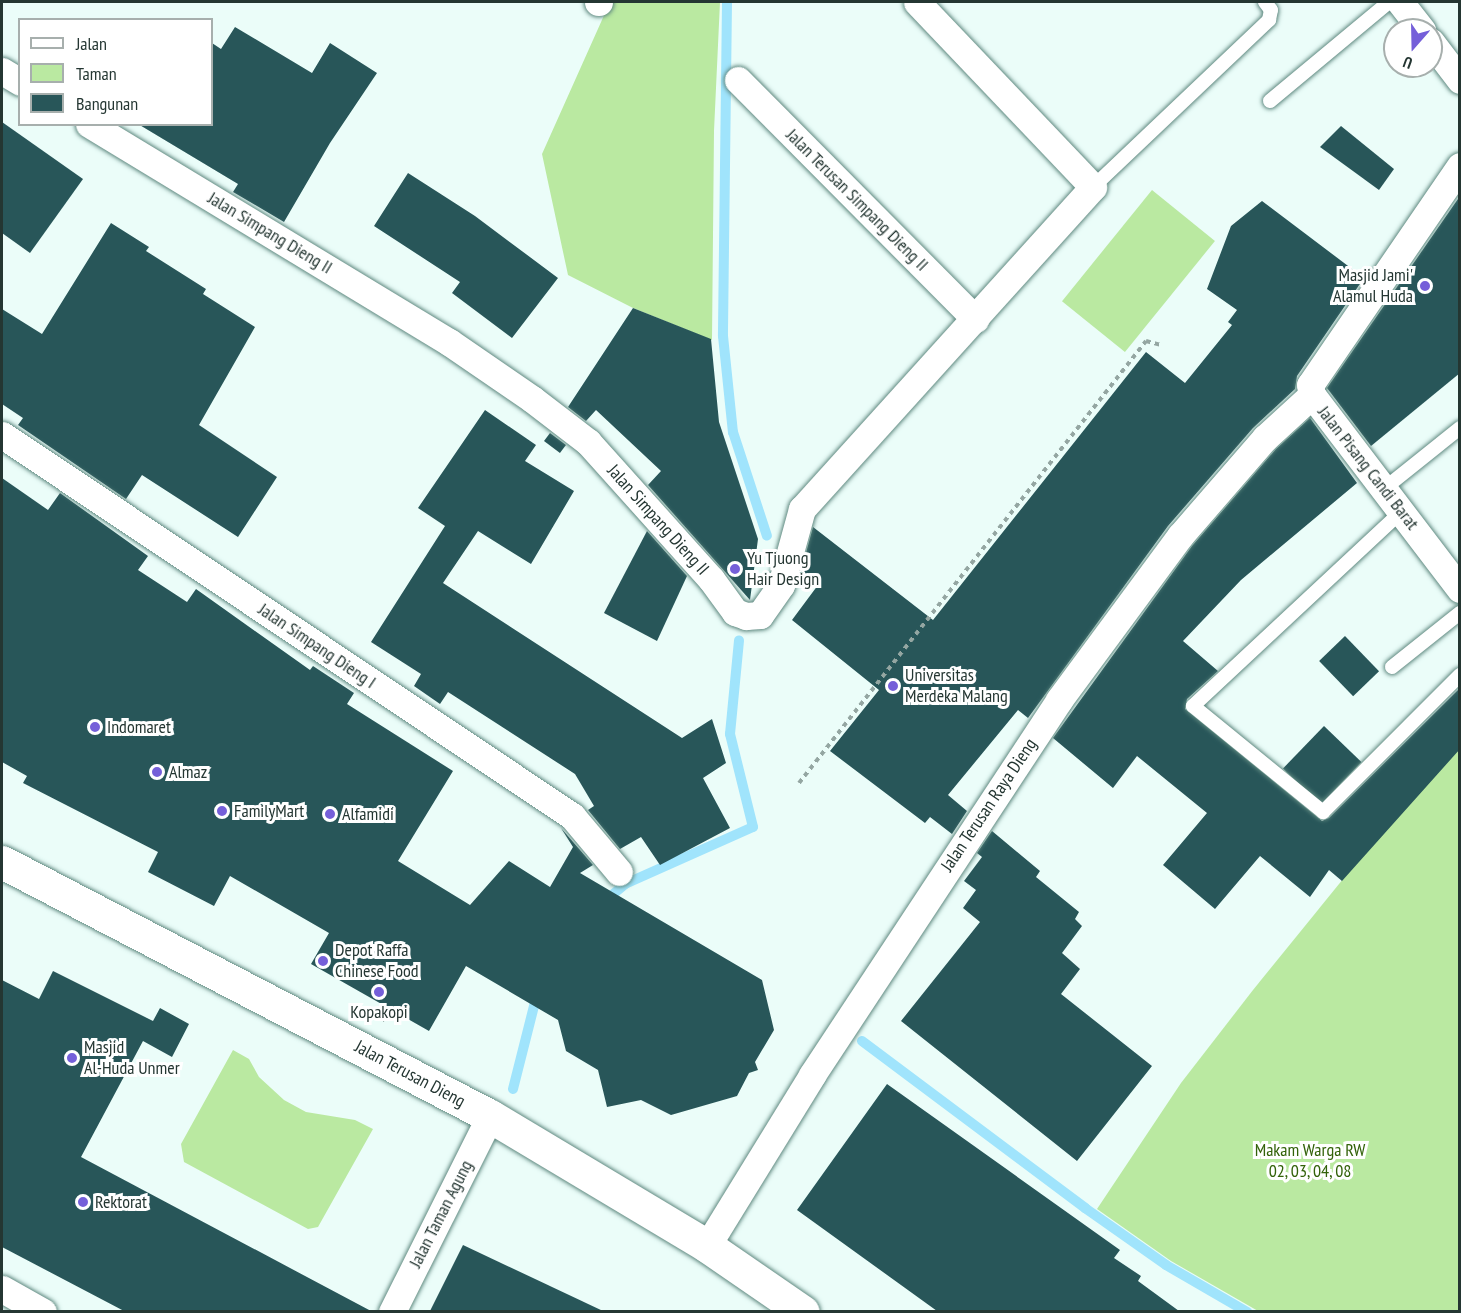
<!DOCTYPE html>
<style>
body{margin:0}
#map{position:relative;width:1461px;height:1313px;overflow:hidden;background:#ebfdf9;font-family:"PT Sans Narrow",sans-serif}
div>[style]{position:absolute}
.green>*{inset:0;background:#bae9a1;transform-origin:0 0}
.stream>*{height:10px;margin:-5px;padding:0 5px;transform-origin:5px;border-radius:5px;background:#a0e4fc}
.building>*{inset:0;background:#285659;transform-origin:0 0}
.path>*{height:4px;margin-top:-2px;transform-origin:0;background:repeating-linear-gradient(90deg,#94a6a2 0 4.5px,transparent 0 9px)}
.roads{filter:drop-shadow(0 0 2px #5f8980) drop-shadow(0 0 2px #5f8980)}
.service>*{height:14px;margin:-7px;padding:0 7px;transform-origin:7px;border-radius:7px;background:#fff}
.minor>*{height:27px;margin:-13.5px;padding:0 13.5px;transform-origin:13.5px;border-radius:13.5px;background:#fff}
.tertiary>*{height:33px;margin:-16.5px;padding:0 16.5px;transform-origin:16.5px;border-radius:16.5px;background:#fff}
.dots>*{width:16px;height:16px;translate:-50% -50%;box-sizing:border-box;border:3px solid #fff;border-radius:50%}
span{translate:-50% -50%;white-space:nowrap;text-align:center;line-height:1.15;-webkit-text-stroke:6px #fff;paint-order:stroke}
.street-label{font-size:18px;color:#243632}
.poi-label{font-size:18px;color:#243632}
.right{translate:-100% -50%;text-align:right}
.left{translate:0 -50%;text-align:left}
.park-label{font-size:18px;color:#326209}
.frame{position:absolute;inset:0;border:3px solid #243632;pointer-events:none}
.legend{position:absolute;left:18px;top:18px;width:195px;height:108px;box-sizing:border-box;background:#fff;border:2px solid #a7afad;margin:0;padding:8px 10px;list-style:none;font-size:18px;color:#243632}
.legend li{display:flex;align-items:center;gap:12px;height:30px}
.legend b{width:30px;border:2px solid #a7afad}
.north{position:absolute;left:1383px;top:18px;width:60px;height:60px;box-sizing:border-box;background:#fff;border:2px solid #a7afad;border-radius:50%;rotate:200deg;font-size:16px;font-weight:700;line-height:24px;text-align:center;color:#243632}
.north::after{content:'';display:block;margin:auto;width:21px;height:27px;background:#755fd9;clip-path:polygon(50% 0,100% 100%,50% 72%,0 100%)}
</style>
<div id="map">
<div class="green">
<i style="clip-path:polygon(610px 2px,720px 2px,714px 131px,712px 340px,633px 308px,568px 275px,542px 154px)"></i>
<i style="left:1152px;top:190px;width:81px;height:143px;rotate:39deg"></i>
<i style="clip-path:polygon(1459px 749px,1459px 1311px,1258px 1311px,1171px 1261px,1097px 1209px,1181px 1083px,1253px 990px,1365px 852px)"></i>
<i style="clip-path:polygon(233px 1050px,249px 1059px,259px 1077px,284px 1100px,306px 1112px,355px 1120px,373px 1129px,318px 1227px,308px 1229px,184px 1162px,181px 1144px)"></i>
</div>
<div class="stream">
<i style="left:727px;top:2px;width:334px;rotate:90.7deg"></i>
<i style="left:723px;top:336px;width:97px;rotate:84.1deg"></i>
<i style="left:733px;top:432px;width:109px;rotate:71.9deg"></i>
<i style="left:605px;top:901px;width:26px;rotate:-40deg"></i>
<i style="left:625px;top:884px;width:140px;rotate:-24deg"></i>
<i style="left:753px;top:827px;width:96px;rotate:-103.9deg"></i>
<i style="left:730px;top:734px;width:94px;rotate:-84.5deg"></i>
<i style="left:862px;top:1041px;width:279px;rotate:36.8deg"></i>
<i style="left:1085px;top:1208px;width:99px;rotate:35.1deg"></i>
<i style="left:1166px;top:1265px;width:94px;rotate:30.1deg"></i>
<i style="left:513px;top:1089px;width:98px;rotate:-75.8deg"></i>
</div>
<div class="building">
<i style="clip-path:polygon(235px 27px,312px 73px,330px 43px,377px 73px,330px 143px,284px 222px,233px 192px,238px 184px,138px 124px,212px 124px,212px 43px,221px 49px)"></i>
<i style="clip-path:polygon(2px 122px,83px 179px,30px 253px,2px 233px)"></i>
<i style="clip-path:polygon(1341px 126px,1394px 169px,1379px 190px,1320px 147px)"></i>
<i style="clip-path:polygon(408px 173px,475px 216px,558px 278px,512px 338px,452px 293px,460px 282px,374px 226px)"></i>
<i style="clip-path:polygon(1460px 196px,1460px 373px,1371px 446px,1327px 388px)"></i>
<i style="clip-path:polygon(1262px 201px,1364px 278px,1297px 376px,1295px 389px,1253px 428px,1168px 526px,1028px 718px,1018px 710px,948px 795px,967px 811px,952px 834px,930px 817px,925px 823px,830px 751px,879px 690px,792px 620px,818px 585px,801px 571px,813px 527px,933px 620px,1146px 352px,1185px 383px,1232px 325px,1228px 322px,1237px 310px,1207px 289px,1231px 226px)"></i>
<i style="clip-path:polygon(111px 223px,149px 247px,146px 251px,206px 289px,203px 294px,255px 327px,199px 425px,277px 477px,238px 537px,142px 475px,126px 499px,18px 425px,23px 418px,2px 404px,2px 309px,42px 334px)"></i>
<i style="clip-path:polygon(633px 308px,711px 339px,719px 422px,758px 539px,750px 600px,648px 485px,661px 471px,596px 410px,586px 421px,568px 407px)"></i>
<i style="clip-path:polygon(485px 410px,536px 445px,525px 461px,574px 491px,531px 564px,478px 531px,443px 583px,682px 738px,712px 719px,726px 763px,703px 778px,730px 828px,660px 865px,641px 837px,620px 849px,588px 810px,594px 806px,575px 774px,448px 692px,440px 704px,414px 686px,421px 674px,371px 642px,445px 526px,418px 508px)"></i>
<i style="clip-path:polygon(1310px 418px,1357px 483px,1241px 580px,1183px 641px,1218px 671px,1187px 699px,1185px 709px,1322px 821px,1329px 818px,1460px 688px,1460px 749px,1342px 881px,1329px 870px,1310px 897px,1260px 856px,1215px 909px,1163px 865px,1207px 813px,1137px 756px,1113px 788px,1053px 738px,1192px 546px,1276px 449px)"></i>
<i style="left:550px;top:433px;width:20px;height:10px;rotate:37deg"></i>
<i style="clip-path:polygon(2px 478px,48px 510px,60px 493px,148px 556px,138px 570px,187px 602px,196px 589px,310px 670px,313px 666px,354px 693px,347px 704px,453px 771px,398px 861px,470px 905px,509px 861px,550px 887px,573px 847px,561px 828px,593px 865px,580px 873px,762px 980px,774px 1030px,755px 1062px,758px 1070px,749px 1073px,737px 1096px,671px 1115px,641px 1100px,607px 1107px,598px 1070px,566px 1051px,558px 1020px,466px 966px,429px 1031px,311px 964px,329px 933px,230px 876px,214px 906px,148px 872px,158px 852px,23px 783px,27px 776px,2px 762px)"></i>
<i style="clip-path:polygon(647px 531px,687px 576px,657px 641px,604px 613px)"></i>
<i style="left:1345px;top:636px;width:49px;height:36px;rotate:46deg"></i>
<i style="left:1324px;top:726px;width:52px;height:59px;rotate:44deg"></i>
<i style="clip-path:polygon(992px 831px,1040px 871px,1036px 877px,1079px 912px,1075px 919px,1082px 926px,1062px 953px,1080px 969px,1061px 994px,1152px 1066px,1077px 1161px,901px 1021px,980px 922px,963px 908px,976px 890px,964px 881px,982px 857px,977px 853px)"></i>
<i style="clip-path:polygon(53px 971px,153px 1021px,160px 1008px,189px 1024px,172px 1057px,143px 1041px,81px 1157px,371px 1311px,124px 1311px,2px 1247px,2px 980px,39px 999px)"></i>
<i style="clip-path:polygon(887px 1084px,1120px 1250px,1114px 1258px,1141px 1276px,1138px 1281px,1179px 1311px,937px 1311px,797px 1210px)"></i>
<i style="clip-path:polygon(463px 1245px,603px 1311px,430px 1311px)"></i>
</div>
<div class="path">
<i style="left:799px;top:783px;width:562px;rotate:-51.87deg"></i>
<i style="left:1146px;top:341px;width:16px;rotate:15deg"></i>
<i style="left:382px;top:1021px;width:14px;rotate:-60deg"></i>
</div>
<div class="roads">
<div class="service">
<i style="left:1270px;top:101px;width:155px;rotate:-39.8deg"></i>
<i style="left:1093px;top:187px;width:243px;rotate:-43.5deg"></i>
<i style="left:1269px;top:20px;width:10px;rotate:-79deg"></i>
<i style="left:1271px;top:10px;width:10px;rotate:-127deg"></i>
<i style="left:1385px;top:488px;width:96px;rotate:-38.7deg"></i>
<i style="left:1402px;top:511px;width:286px;rotate:137deg"></i>
<i style="left:1193px;top:706px;width:168px;rotate:39.2deg"></i>
<i style="left:1323px;top:812px;width:194px;rotate:-45deg"></i>
<i style="left:1392px;top:667px;width:87px;rotate:-38.5deg"></i>
</div>
<div class="minor">
<i style="left:598px;top:2px;width:1px"></i>
<i style="left:1400px;top:2px;width:36px;rotate:52deg"></i>
<i style="left:1431px;top:42px;width:48px;rotate:52.7deg"></i>
<i style="left:2px;top:71px;width:21px;rotate:31deg"></i>
<i style="left:738px;top:80px;width:337px;rotate:45.2deg"></i>
<i style="left:89px;top:124px;width:421px;rotate:31.2deg"></i>
<i style="left:449px;top:342px;width:101px;rotate:34.5deg"></i>
<i style="left:532px;top:399px;width:71px;rotate:37.5deg"></i>
<i style="left:588px;top:442px;width:184px;rotate:48.1deg"></i>
<i style="left:711px;top:579px;width:41px;rotate:54deg"></i>
<i style="left:735px;top:612px;width:12px;rotate:20deg"></i>
<i style="left:746px;top:616px;width:14px;rotate:-4deg"></i>
<i style="left:760px;top:615px;width:37px;rotate:-55deg"></i>
<i style="left:781px;top:585px;width:79px;rotate:-74.6deg"></i>
<i style="left:802px;top:509px;width:434px;rotate:-47.9deg"></i>
<i style="left:1093px;top:187px;width:255px;rotate:-133.6deg"></i>
<i style="left:1460px;top:166px;width:265px;rotate:124.4deg"></i>
<i style="left:1310px;top:385px;width:10px;rotate:79deg"></i>
<i style="left:1312px;top:395px;width:244px;rotate:52.7deg"></i>
<i style="left:2px;top:435px;width:686px;rotate:33.76deg"></i>
<i style="left:572px;top:816px;width:73px;rotate:50deg"></i>
<i style="left:707px;top:1246px;width:201px;rotate:-58.4deg"></i>
<i style="left:812px;top:1075px;width:449px;rotate:-56.6deg"></i>
<i style="left:1059px;top:700px;width:204px;rotate:-53.6deg"></i>
<i style="left:1180px;top:536px;width:130px;rotate:-49.1deg"></i>
<i style="left:1265px;top:438px;width:64px;rotate:-42.5deg"></i>
<i style="left:2px;top:1289px;width:47px;rotate:29.3deg"></i>
<i style="left:392px;top:1312px;width:219px;rotate:-63.4deg"></i>
</div>
<div class="tertiary">
<i style="left:2px;top:862px;width:550px;rotate:27.5deg"></i>
<i style="left:490px;top:1116px;width:253px;rotate:30.9deg"></i>
<i style="left:707px;top:1246px;width:116px;rotate:34.5deg"></i>
</div>
</div>
<div class="dots">
<i style="left:1425px;top:286px;background:#755fd9"></i>
<i style="left:735px;top:569px;background:#755fd9"></i>
<i style="left:893px;top:686px;background:#755fd9"></i>
<i style="left:95px;top:727px;background:#755fd9"></i>
<i style="left:157px;top:772px;background:#755fd9"></i>
<i style="left:222px;top:811px;background:#755fd9"></i>
<i style="left:330px;top:814px;background:#755fd9"></i>
<i style="left:323px;top:961px;background:#755fd9"></i>
<i style="left:379px;top:992px;background:#755fd9"></i>
<i style="left:72px;top:1058px;background:#755fd9"></i>
<i style="left:83px;top:1202px;background:#755fd9"></i>
</div>
<div class="street-label">
<span style="left:857px;top:200px;rotate:45deg">Jalan Terusan Simpang Dieng II</span>
<span style="left:270px;top:233px;rotate:31deg">Jalan Simpang Dieng II</span>
<span style="left:1368px;top:468px;rotate:52deg">Jalan Pisang Candi Barat</span>
<span style="left:658px;top:520px;rotate:48deg">Jalan Simpang Dieng II</span>
<span style="left:317px;top:646px;rotate:34deg">Jalan Simpang Dieng I</span>
<span style="left:989px;top:805px;rotate:-56deg">Jalan Terusan Raya Dieng</span>
<span style="left:410px;top:1074px;rotate:28deg">Jalan Terusan Dieng</span>
<span style="left:441px;top:1214px;rotate:-63deg">Jalan Taman Agung</span>
</div>
<div class="poi-label">
<span class="right" style="left:1413px;top:286px">Masjid Jami'<br>Alamul Huda</span>
<span class="left" style="left:747px;top:569px">Yu Tjuong<br>Hair Design</span>
<span class="left" style="left:905px;top:686px">Universitas<br>Merdeka Malang</span>
<span class="left" style="left:107px;top:727px">Indomaret</span>
<span class="left" style="left:169px;top:772px">Almaz</span>
<span class="left" style="left:234px;top:811px">FamilyMart</span>
<span class="left" style="left:342px;top:814px">Alfamidi</span>
<span class="left" style="left:335px;top:961px">Depot Raffa<br>Chinese Food</span>
<span style="left:379px;top:1012px">Kopakopi</span>
<span class="left" style="left:84px;top:1058px">Masjid<br>Al-Huda Unmer</span>
<span class="left" style="left:95px;top:1202px">Rektorat</span>
</div>
<div class="park-label">
<span style="left:1310px;top:1161px">Makam Warga RW<br>02, 03, 04, 08</span>
</div>
<div class="frame"></div>
<ul class="legend">
<li><b style="height:8px;background:#fff"></b>Jalan</li>
<li><b style="height:16px;background:#bae9a1"></b>Taman</li>
<li><b style="height:16px;background:#285659"></b>Bangunan</li>
</ul>
<div class="north">U</div>
</div>
